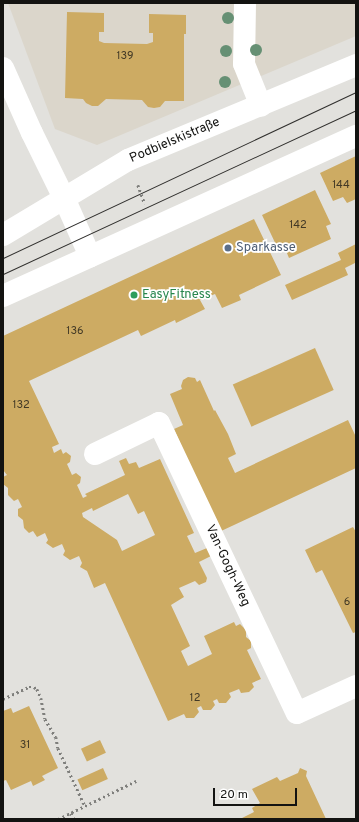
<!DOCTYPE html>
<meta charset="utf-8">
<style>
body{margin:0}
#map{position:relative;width:359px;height:822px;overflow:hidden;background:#e2e1dd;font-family:Overpass,sans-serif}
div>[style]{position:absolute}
.built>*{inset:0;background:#dbd6cb}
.building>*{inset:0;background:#cdab63;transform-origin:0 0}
.path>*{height:2.5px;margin-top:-1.25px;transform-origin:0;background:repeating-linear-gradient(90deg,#7f7f7c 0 2px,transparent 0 5px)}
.minor>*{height:22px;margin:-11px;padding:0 11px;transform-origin:11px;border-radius:11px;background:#fff}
.major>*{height:22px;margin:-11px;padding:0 11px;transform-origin:11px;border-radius:11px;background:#fff}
.tram>*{height:1px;margin:-0.5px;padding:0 0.5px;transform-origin:0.5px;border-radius:0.5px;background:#31302e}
.trees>*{width:12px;height:12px;margin:-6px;border-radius:50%;background:#669074}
.dots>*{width:11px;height:11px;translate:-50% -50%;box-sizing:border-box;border:2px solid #fff;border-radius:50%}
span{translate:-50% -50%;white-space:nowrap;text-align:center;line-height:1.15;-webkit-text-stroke:3.5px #fff;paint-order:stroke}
.number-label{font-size:11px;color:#423926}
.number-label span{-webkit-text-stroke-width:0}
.street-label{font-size:13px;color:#131311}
.service-label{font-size:13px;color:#4e5e75}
.left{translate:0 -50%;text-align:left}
.leisure-label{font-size:13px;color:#27864d}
.frame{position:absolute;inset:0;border:4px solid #131311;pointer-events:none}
.scale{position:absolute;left:213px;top:788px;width:84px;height:18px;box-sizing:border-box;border:2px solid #131311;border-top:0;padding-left:5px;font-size:12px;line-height:14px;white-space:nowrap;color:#131311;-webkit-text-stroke:3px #fff;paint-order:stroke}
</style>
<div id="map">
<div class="built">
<i style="clip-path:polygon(8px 3px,356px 3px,356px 36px,97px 145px,55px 129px)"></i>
</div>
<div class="building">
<i style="clip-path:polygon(67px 12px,104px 13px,104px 32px,99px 32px,99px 41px,104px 43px,147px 44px,153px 42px,153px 33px,149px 33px,149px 14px,186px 15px,186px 34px,184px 34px,184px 101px,165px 101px,160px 107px,154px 108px,148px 107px,142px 100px,106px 99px,98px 106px,92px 106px,86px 103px,83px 99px,65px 98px)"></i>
<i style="clip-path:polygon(356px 156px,356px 199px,347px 203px,343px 197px,333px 201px,320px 173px)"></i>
<i style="clip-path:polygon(315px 190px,331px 224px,326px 226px,331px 239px,289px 258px,284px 246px,278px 249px,262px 215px)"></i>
<i style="clip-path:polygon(evenodd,254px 219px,281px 275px,239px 295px,241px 300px,222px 308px,215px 294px,200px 300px,205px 309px,176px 323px,175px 320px,141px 336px,138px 330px,29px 381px,59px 444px,52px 447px,54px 453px,61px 449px,63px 454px,66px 452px,71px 456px,70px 462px,67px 464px,72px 475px,76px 473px,81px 477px,80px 483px,77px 485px,83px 498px,87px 496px,85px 494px,125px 475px,119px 461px,126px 458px,129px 464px,136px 462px,139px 468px,160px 459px,194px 533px,187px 536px,195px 553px,207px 548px,211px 556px,199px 562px,207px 578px,206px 582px,199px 585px,195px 581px,179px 588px,184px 597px,171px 605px,190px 646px,181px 651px,188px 666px,212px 654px,204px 636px,234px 622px,236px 626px,240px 624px,246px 630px,246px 637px,251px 641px,251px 648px,247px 650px,261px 679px,252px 683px,254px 687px,249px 692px,241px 693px,239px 689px,229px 693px,231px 697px,226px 703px,219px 703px,217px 699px,213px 701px,215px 705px,211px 710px,203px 710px,201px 706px,197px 708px,199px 712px,194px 718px,186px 718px,184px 714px,168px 721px,105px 583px,94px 588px,87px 571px,80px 567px,82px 563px,79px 556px,70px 560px,63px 555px,65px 551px,62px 544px,53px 548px,46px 543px,48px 540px,45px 533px,37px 537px,33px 531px,29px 533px,24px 528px,23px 520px,18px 516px,18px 509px,22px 507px,18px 499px,14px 501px,8px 495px,8px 488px,3px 484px,3px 477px,7px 475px,3px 470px,3px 336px,254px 219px,128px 494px,138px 514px,144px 511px,155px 535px,122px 551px,117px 540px,83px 517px,82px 513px,92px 508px,93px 511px,128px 494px)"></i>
<i style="clip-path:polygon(356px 244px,356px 266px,355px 263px,345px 268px,348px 275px,292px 300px,285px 285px,341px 260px,338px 253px)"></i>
<i style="left:315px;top:348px;width:46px;height:90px;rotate:66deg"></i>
<i style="clip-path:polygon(188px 377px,195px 378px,197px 382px,200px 380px,214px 411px,215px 410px,228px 434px,236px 454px,228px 458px,235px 473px,348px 420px,356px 437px,356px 468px,219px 532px,174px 429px,183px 425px,170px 394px,182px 389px,181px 386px,183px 380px)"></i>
<i style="clip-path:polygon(353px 527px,356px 532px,356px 632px,353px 633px,322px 570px,316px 573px,305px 550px)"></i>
<i style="clip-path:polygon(29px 706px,58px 768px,42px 776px,45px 780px,33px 786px,31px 781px,11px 790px,6px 780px,3px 781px,3px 711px,11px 708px,13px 713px)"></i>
<i style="left:100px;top:740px;width:14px;height:21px;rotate:65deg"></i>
<i style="left:103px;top:768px;width:12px;height:28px;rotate:66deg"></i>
<i style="clip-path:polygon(300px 768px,307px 771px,306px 776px,326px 819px,240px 819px,254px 812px,252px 808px,260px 803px,252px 789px,277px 777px,280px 781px,298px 773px)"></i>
</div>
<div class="path">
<i style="left:138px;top:185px;width:20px;rotate:70deg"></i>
<i style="left:3px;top:699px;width:29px;rotate:-25deg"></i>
<i style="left:29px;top:687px;width:5px"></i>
<i style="left:34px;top:687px;width:4px;rotate:34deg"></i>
<i style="left:37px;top:689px;width:10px;rotate:66deg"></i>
<i style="left:41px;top:698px;width:21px;rotate:79deg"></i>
<i style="left:45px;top:719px;width:21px;rotate:59deg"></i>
<i style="left:56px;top:737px;width:11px;rotate:80deg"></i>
<i style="left:58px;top:748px;width:64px;rotate:65deg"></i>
<i style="left:71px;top:813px;width:7px;rotate:63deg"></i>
<i style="left:58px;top:819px;width:87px;rotate:-26deg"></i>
</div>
<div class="minor">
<i style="left:245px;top:3px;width:61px;rotate:90.9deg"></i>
<i style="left:244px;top:64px;width:45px;rotate:68deg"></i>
<i style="left:3px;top:68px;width:71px;rotate:66deg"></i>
<i style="left:32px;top:133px;width:72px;rotate:63.8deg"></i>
<i style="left:95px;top:454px;width:71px;rotate:-25.8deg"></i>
<i style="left:159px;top:423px;width:321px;rotate:64.6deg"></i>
<i style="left:297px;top:713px;width:65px;rotate:-24.6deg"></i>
</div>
<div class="major">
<i style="left:64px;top:198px;width:64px;rotate:65.9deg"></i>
<i style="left:3px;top:235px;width:146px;rotate:-31deg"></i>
<i style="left:128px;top:160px;width:247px;rotate:-22.6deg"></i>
<i style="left:3px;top:296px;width:388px;rotate:-24.4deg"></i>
</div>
<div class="tram">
<i style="left:3px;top:258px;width:390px;rotate:-25.2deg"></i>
<i style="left:3px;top:274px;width:389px;rotate:-24.9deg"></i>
</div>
<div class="trees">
<i style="left:228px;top:18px"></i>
<i style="left:256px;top:50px"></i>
<i style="left:226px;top:51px"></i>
<i style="left:225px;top:82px"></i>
</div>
<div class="dots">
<i style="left:228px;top:248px;background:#5c6f8a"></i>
<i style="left:134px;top:295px;background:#2e9e5b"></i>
</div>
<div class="number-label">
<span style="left:125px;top:56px">139</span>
<span style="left:341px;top:185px">144</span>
<span style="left:298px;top:225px">142</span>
<span style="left:75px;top:331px">136</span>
<span style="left:21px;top:405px">132</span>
<span style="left:347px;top:602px">6</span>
<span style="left:195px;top:698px">12</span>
<span style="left:25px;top:745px">31</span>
</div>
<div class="street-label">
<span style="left:175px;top:141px;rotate:-23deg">Podbielskistraße</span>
<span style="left:227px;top:566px;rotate:65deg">Van-Gogh-Weg</span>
</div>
<div class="service-label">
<span class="left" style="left:236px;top:248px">Sparkasse</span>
</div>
<div class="leisure-label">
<span class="left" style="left:142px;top:295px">EasyFitness</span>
</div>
<div class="frame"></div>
<div class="scale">20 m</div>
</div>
